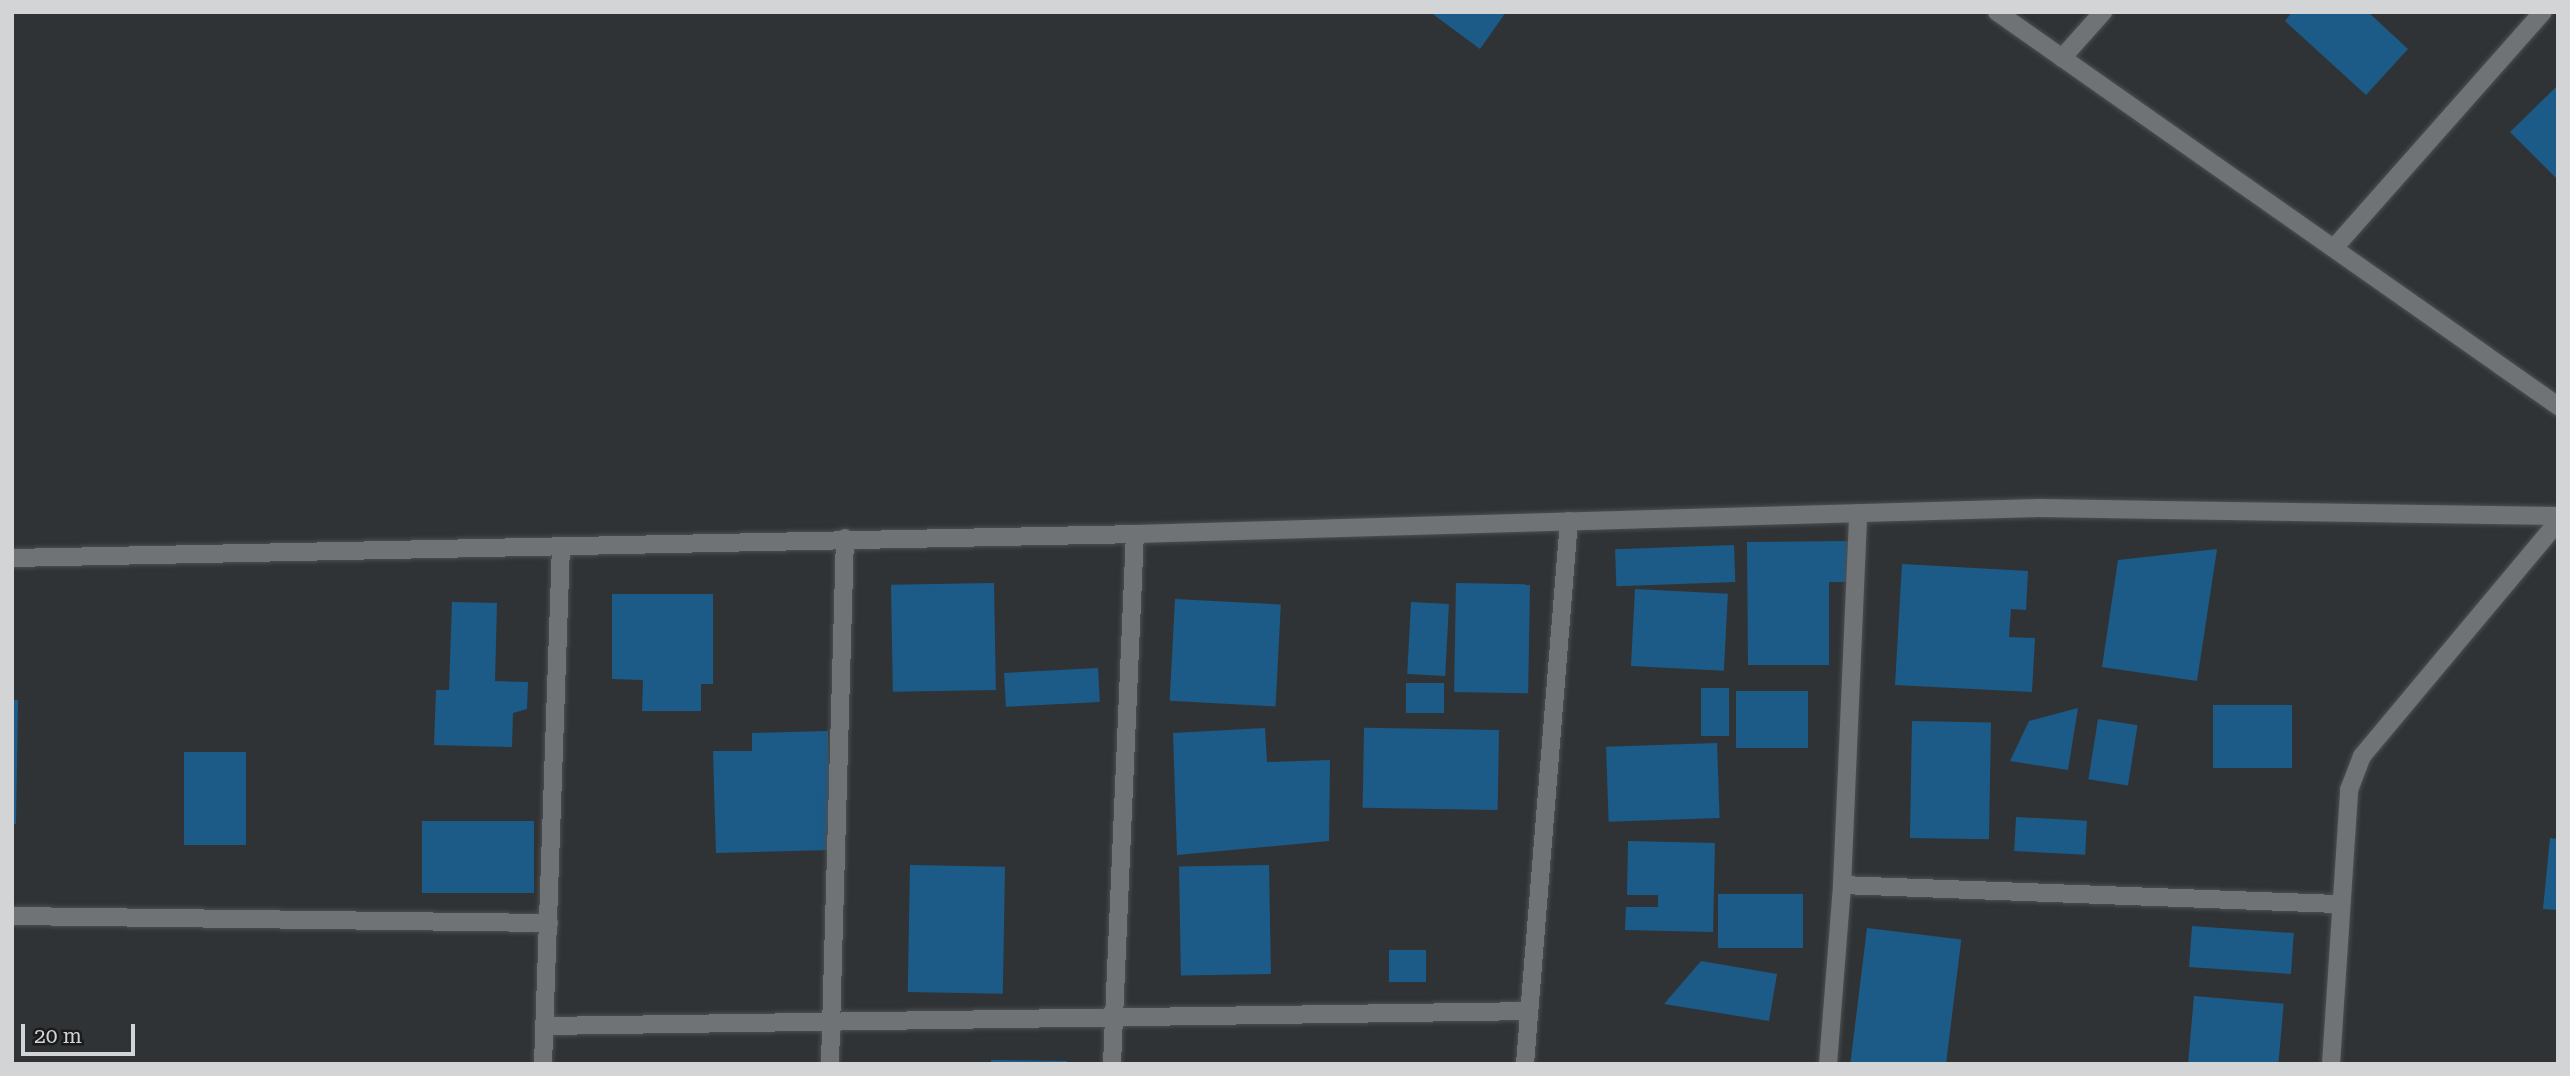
<!DOCTYPE html>
<style>
body{margin:0}
#map{position:relative;width:2570px;height:1076px;overflow:hidden;background:#303335;font-family:"Roboto Serif",serif}
div>[style]{position:absolute}
.building>*{inset:0;background:#1c5b88;transform-origin:0 0}
.roads{filter:drop-shadow(0 0 2px #4c4f51) drop-shadow(0 0 2px #4c4f51)}
.minor>*{height:18px;margin:-9px;padding:0 9px;transform-origin:9px;border-radius:9px;background:#707376}
span{translate:-50% -50%;white-space:nowrap;text-align:center;line-height:1.15;-webkit-text-stroke:5px #191b1c;paint-order:stroke}
.frame{position:absolute;inset:0;border:14px solid #d2d4d5;pointer-events:none}
.scale{position:absolute;left:21px;top:1024px;width:114px;height:32px;box-sizing:border-box;border:4px solid #d2d4d5;border-top:0;padding-left:9px;font-size:21px;line-height:24px;white-space:nowrap;color:#d2d4d5;-webkit-text-stroke:5px #191b1c;paint-order:stroke}
</style>
<div id="map">
<div class="building">
<i style="clip-path:polygon(1430px 12px,1506px 12px,1480px 49px)"></i>
<i style="clip-path:polygon(2292px 12px,2368px 12px,2408px 49px,2366px 95px,2285px 21px)"></i>
<i style="clip-path:polygon(2558px 85px,2558px 180px,2510px 132px)"></i>
<i style="clip-path:polygon(1849px 541px,1849px 582px,1829px 582px,1829px 665px,1748px 665px,1747px 542px)"></i>
<i style="left:1734px;top:545px;width:37px;height:119px;rotate:88deg"></i>
<i style="clip-path:polygon(2217px 549px,2197px 681px,2102px 667px,2118px 560px)"></i>
<i style="clip-path:polygon(1902px 564px,2028px 571px,2026px 610px,2011px 609px,2009px 637px,2035px 638px,2032px 692px,1895px 685px)"></i>
<i style="left:994px;top:583px;width:107px;height:103px;rotate:89deg"></i>
<i style="left:1456px;top:583px;width:74px;height:109px;rotate:1deg"></i>
<i style="left:1635px;top:589px;width:93px;height:77px;rotate:3deg"></i>
<i style="clip-path:polygon(612px 594px,713px 594px,713px 684px,701px 684px,701px 711px,642px 711px,643px 680px,612px 679px)"></i>
<i style="left:1175px;top:599px;width:106px;height:102px;rotate:3deg"></i>
<i style="clip-path:polygon(452px 602px,497px 603px,495px 681px,528px 682px,527px 709px,513px 713px,512px 747px,434px 745px,436px 690px,449px 690px)"></i>
<i style="left:1411px;top:602px;width:38px;height:72px;rotate:3deg"></i>
<i style="left:1098px;top:668px;width:34px;height:94px;rotate:87deg"></i>
<i style="left:1406px;top:683px;width:38px;height:30px"></i>
<i style="left:1701px;top:688px;width:28px;height:48px"></i>
<i style="left:1736px;top:691px;width:72px;height:57px"></i>
<i style="clip-path:polygon(12px 700px,18px 700px,16px 824px,12px 824px)"></i>
<i style="left:2292px;top:705px;width:63px;height:79px;rotate:90deg"></i>
<i style="clip-path:polygon(2078px 708px,2068px 770px,2010px 761px,2029px 721px)"></i>
<i style="left:2098px;top:719px;width:40px;height:61px;rotate:9deg"></i>
<i style="left:1912px;top:721px;width:79px;height:117px;rotate:1deg"></i>
<i style="clip-path:polygon(1265px 728px,1267px 762px,1330px 760px,1329px 841px,1177px 855px,1173px 733px)"></i>
<i style="left:1499px;top:730px;width:80px;height:135px;rotate:91deg"></i>
<i style="clip-path:polygon(828px 731px,831px 850px,716px 853px,713px 751px,752px 751px,752px 733px)"></i>
<i style="left:1717px;top:743px;width:75px;height:111px;rotate:88deg"></i>
<i style="left:184px;top:752px;width:62px;height:93px"></i>
<i style="left:2016px;top:817px;width:71px;height:34px;rotate:3deg"></i>
<i style="left:534px;top:821px;width:72px;height:112px;rotate:90deg"></i>
<i style="clip-path:polygon(2550px 838px,2558px 839px,2558px 910px,2543px 909px)"></i>
<i style="clip-path:polygon(1628px 841px,1715px 843px,1713px 932px,1625px 930px,1626px 907px,1658px 907px,1658px 895px,1627px 895px)"></i>
<i style="left:910px;top:865px;width:95px;height:127px;rotate:1deg"></i>
<i style="left:1269px;top:865px;width:109px;height:90px;rotate:89deg"></i>
<i style="left:1803px;top:894px;width:54px;height:85px;rotate:90deg"></i>
<i style="left:2192px;top:926px;width:102px;height:41px;rotate:4deg"></i>
<i style="left:1867px;top:928px;width:95px;height:137px;rotate:7deg"></i>
<i style="left:1389px;top:950px;width:37px;height:32px"></i>
<i style="clip-path:polygon(1701px 961px,1777px 974px,1769px 1021px,1664px 1004px)"></i>
<i style="left:2194px;top:996px;width:90px;height:68px;rotate:5deg"></i>
<i style="clip-path:polygon(991px 1060px,1067px 1061px,1067px 1064px,991px 1064px)"></i>
</div>
<div class="roads">
<div class="minor">
<i style="left:1997px;top:12px;width:686px;rotate:35.08deg"></i>
<i style="left:2062px;top:58px;width:62px;rotate:-48.3deg"></i>
<i style="left:2334px;top:248px;width:315px;rotate:-48.5deg"></i>
<i style="left:12px;top:558px;width:1123px;rotate:-1.22deg"></i>
<i style="left:1135px;top:534px;width:904px;rotate:-1.65deg"></i>
<i style="left:2039px;top:508px;width:519px;rotate:0.88deg"></i>
<i style="left:1842px;top:885px;width:498px;rotate:2.2deg"></i>
<i style="left:12px;top:916px;width:537px;rotate:0.75deg"></i>
<i style="left:545px;top:1026px;width:983px;rotate:-0.87deg"></i>
<i style="left:543px;top:1064px;width:518px;rotate:-88.01deg"></i>
<i style="left:830px;top:1064px;width:526px;rotate:-88.37deg"></i>
<i style="left:1112px;top:1064px;width:530px;rotate:-87.52deg"></i>
<i style="left:1525px;top:1064px;width:545px;rotate:-85.37deg"></i>
<i style="left:1828px;top:1064px;width:180px;rotate:-85.5deg"></i>
<i style="left:1842px;top:885px;width:372px;rotate:-87.5deg"></i>
<i style="left:2331px;top:1064px;width:275px;rotate:-86.2deg"></i>
<i style="left:2349px;top:790px;width:36px;rotate:-69deg"></i>
<i style="left:2362px;top:756px;width:305px;rotate:-50.1deg"></i>
</div>
</div>
<div class="frame"></div>
<div class="scale">20 m</div>
</div>
